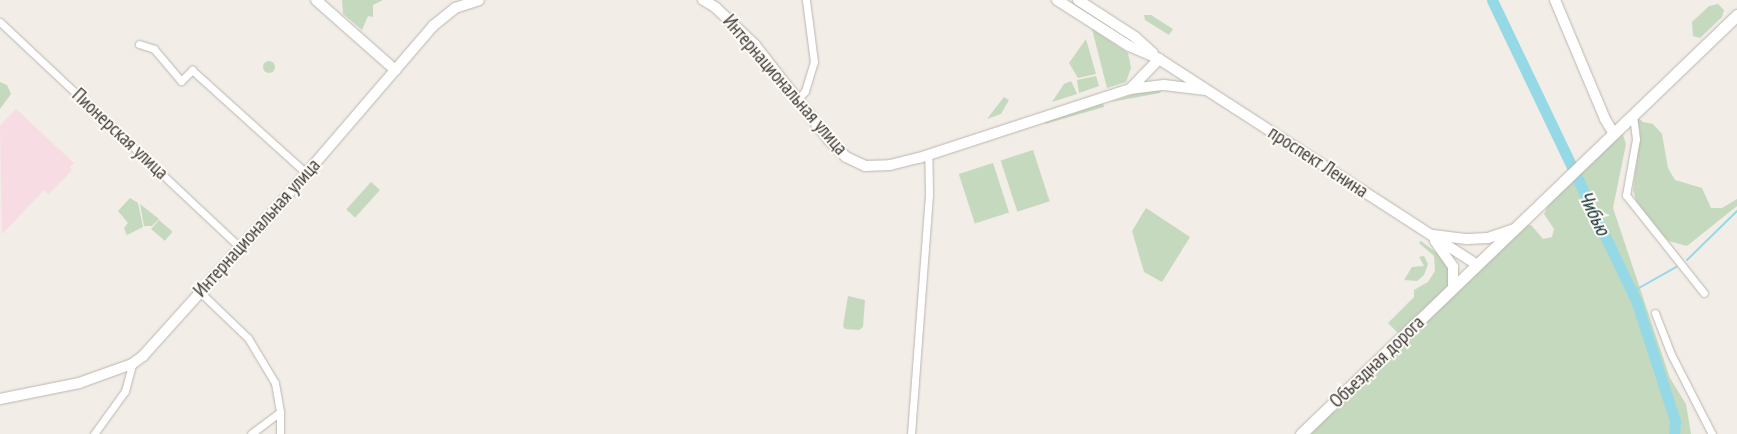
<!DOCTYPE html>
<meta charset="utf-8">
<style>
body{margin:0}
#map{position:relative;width:1737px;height:434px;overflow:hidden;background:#f2ede7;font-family:"PT Sans Narrow",sans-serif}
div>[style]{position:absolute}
.education>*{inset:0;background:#f7dce3}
.green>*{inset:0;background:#c5d9be;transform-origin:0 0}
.round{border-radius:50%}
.stream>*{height:2px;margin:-1px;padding:0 1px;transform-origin:1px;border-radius:1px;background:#96d9e6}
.river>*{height:11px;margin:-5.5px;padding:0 5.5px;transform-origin:5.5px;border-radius:5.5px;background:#96d9e6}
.roads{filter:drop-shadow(0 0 1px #bab6af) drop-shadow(0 0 1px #bab6af)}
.street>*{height:7px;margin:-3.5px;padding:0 3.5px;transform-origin:3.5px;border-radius:3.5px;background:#fff}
.secondary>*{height:10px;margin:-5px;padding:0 5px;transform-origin:5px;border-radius:5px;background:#fff}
.primary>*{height:11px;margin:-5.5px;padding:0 5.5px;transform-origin:5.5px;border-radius:5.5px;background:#fff}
span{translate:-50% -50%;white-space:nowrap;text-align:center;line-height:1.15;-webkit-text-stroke:4px #fffbf6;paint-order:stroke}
.street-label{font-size:19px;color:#3a3936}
.water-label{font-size:20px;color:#0c2e34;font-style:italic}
</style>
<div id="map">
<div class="education">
<i style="clip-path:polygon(16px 109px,74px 163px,70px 167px,72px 170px,49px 194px,44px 190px,2px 234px,0 126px)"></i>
</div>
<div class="green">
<i style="clip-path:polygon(342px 0,383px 0,373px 5px,373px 17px,368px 16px,362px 30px,343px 14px)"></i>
<i style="clip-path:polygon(1718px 4px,1724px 10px,1722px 17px,1700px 38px,1693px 36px,1692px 22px,1709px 6px)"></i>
<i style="clip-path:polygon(1144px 15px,1151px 15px,1173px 29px,1169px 35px,1145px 20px)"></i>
<i style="clip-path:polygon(1092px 29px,1128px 53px,1131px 68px,1126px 82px,1107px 88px)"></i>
<i style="clip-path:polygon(1086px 39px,1096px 74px,1078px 78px,1069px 63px)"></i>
<i class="round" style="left:263px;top:61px;width:12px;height:12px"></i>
<i style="clip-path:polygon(1096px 76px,1099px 86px,1079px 93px,1077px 80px)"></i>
<i style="clip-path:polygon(1071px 81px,1077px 94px,1052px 102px,1064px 84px)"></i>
<i style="clip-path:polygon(0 82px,7px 85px,11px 94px,0 109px)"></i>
<i style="clip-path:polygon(1162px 89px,1160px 93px,1111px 102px,1137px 93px)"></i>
<i style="clip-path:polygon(1004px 97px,1009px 100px,1001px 114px,987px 119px)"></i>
<i style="clip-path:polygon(1103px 103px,1104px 107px,1045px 124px,1045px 122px)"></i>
<i style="clip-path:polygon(1637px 117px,1643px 122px,1653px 124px,1662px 134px,1668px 168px,1675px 180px,1702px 188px,1711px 208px,1722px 208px,1737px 199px,1737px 206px,1687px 246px,1669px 241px,1651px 225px,1637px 204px,1633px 190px,1640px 133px)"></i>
<i style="clip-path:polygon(1622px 132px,1626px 144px,1613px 208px,1670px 378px,1686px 404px,1691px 434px,1306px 434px,1328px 413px,1336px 411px,1339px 405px,1525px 225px,1531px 225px,1543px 239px,1552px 237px,1554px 229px,1544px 214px,1550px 201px)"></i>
<i style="left:1033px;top:150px;width:54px;height:34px;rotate:72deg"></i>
<i style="left:993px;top:163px;width:52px;height:36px;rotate:72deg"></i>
<i style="left:371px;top:182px;width:12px;height:37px;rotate:42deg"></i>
<i style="clip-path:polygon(130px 198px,138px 203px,143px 227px,127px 235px,124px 228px,128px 223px,118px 211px)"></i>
<i style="clip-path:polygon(140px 204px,159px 219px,152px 226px,144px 226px)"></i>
<i style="clip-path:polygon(1146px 208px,1190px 237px,1162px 282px,1144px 272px,1132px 231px)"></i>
<i style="left:159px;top:220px;width:18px;height:12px;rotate:41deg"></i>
<i style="clip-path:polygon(1421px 241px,1446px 260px,1452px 282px,1399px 334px,1388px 323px,1414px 297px,1414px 290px,1428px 282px,1435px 271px,1434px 256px,1419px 243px)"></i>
<i style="clip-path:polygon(1424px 256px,1428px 264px,1424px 275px,1417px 281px,1404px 280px,1412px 267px,1424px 266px,1419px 257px)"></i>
<i style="clip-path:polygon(848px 296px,865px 300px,863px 327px,859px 330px,845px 329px,843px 326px)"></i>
</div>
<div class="stream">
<i style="left:1687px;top:260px;width:70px;rotate:-44.4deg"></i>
<i style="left:1632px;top:292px;width:51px;rotate:-29.6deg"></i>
</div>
<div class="river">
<i style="left:1492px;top:0;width:333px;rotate:64.4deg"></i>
<i style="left:1636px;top:300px;width:127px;rotate:72.1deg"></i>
<i style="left:1675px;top:421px;width:13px;rotate:94deg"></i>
</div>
<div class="roads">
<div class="street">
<i style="left:0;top:22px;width:329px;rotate:43.2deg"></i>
<i style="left:139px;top:44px;width:16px;rotate:18deg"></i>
<i style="left:154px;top:49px;width:42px;rotate:49.8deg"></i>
<i style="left:181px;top:81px;width:16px;rotate:-45deg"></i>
<i style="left:192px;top:70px;width:155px;rotate:42.1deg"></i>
<i style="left:797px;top:100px;width:12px;rotate:-48deg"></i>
<i style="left:805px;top:91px;width:30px;rotate:-73deg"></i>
<i style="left:814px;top:62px;width:63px;rotate:-97.4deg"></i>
<i style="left:1633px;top:115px;width:24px;rotate:83deg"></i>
<i style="left:1636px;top:139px;width:57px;rotate:100.1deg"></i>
<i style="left:1626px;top:195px;width:125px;rotate:51.5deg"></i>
<i style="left:200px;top:292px;width:66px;rotate:43.8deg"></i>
<i style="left:248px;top:338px;width:52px;rotate:59deg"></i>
<i style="left:275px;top:383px;width:29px;rotate:80deg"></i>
<i style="left:280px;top:412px;width:36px;rotate:143deg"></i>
<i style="left:1655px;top:313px;width:44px;rotate:68.7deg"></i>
<i style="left:1671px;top:354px;width:90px;rotate:62.9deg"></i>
<i style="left:280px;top:412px;width:22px;rotate:90deg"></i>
<i style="left:94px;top:434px;width:53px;rotate:-54.2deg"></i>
<i style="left:125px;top:391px;width:28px;rotate:-75deg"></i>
<i style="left:911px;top:434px;width:241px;rotate:-85.7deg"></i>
<i style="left:929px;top:194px;width:39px;rotate:-91deg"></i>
</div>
<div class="secondary">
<i style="left:316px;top:0;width:106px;rotate:41.5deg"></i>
<i style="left:703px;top:0;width:14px;rotate:30deg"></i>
<i style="left:715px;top:7px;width:55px;rotate:43.5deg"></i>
<i style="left:755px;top:45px;width:120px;rotate:52.1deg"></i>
<i style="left:829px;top:140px;width:24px;rotate:45deg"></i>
<i style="left:846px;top:157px;width:21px;rotate:25deg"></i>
<i style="left:865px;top:166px;width:25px;rotate:-2deg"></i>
<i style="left:890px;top:165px;width:30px;rotate:-14deg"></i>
<i style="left:919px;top:158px;width:222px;rotate:-18.1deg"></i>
<i style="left:1130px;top:89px;width:34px;rotate:-7deg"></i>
<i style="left:1164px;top:85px;width:42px;rotate:6.8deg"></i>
<i style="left:1057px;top:0;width:85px;rotate:32.6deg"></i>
<i style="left:1129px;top:46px;width:33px;rotate:23deg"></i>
<i style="left:1159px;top:59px;width:380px;rotate:32.9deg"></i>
<i style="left:1078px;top:0;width:68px;rotate:33deg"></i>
<i style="left:1135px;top:37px;width:24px;rotate:42deg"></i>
<i style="left:1555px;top:0;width:129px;rotate:67.2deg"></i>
<i style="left:1605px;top:119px;width:17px;rotate:59deg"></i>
<i style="left:1132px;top:87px;width:39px;rotate:-46deg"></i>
<i style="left:1433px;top:235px;width:34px;rotate:7deg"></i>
<i style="left:1467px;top:239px;width:21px;rotate:-3deg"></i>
<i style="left:1488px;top:238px;width:28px;rotate:-19deg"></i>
<i style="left:1435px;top:241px;width:32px;rotate:55deg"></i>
<i style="left:1453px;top:267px;width:22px;rotate:90deg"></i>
<i style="left:0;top:399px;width:81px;rotate:-11.4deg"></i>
<i style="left:79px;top:383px;width:56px;rotate:-19.7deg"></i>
<i style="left:132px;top:364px;width:14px;rotate:-36deg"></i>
<i style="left:143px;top:356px;width:205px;rotate:-48deg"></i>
<i style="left:280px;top:204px;width:235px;rotate:-49.3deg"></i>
<i style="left:433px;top:26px;width:28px;rotate:-39deg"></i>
<i style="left:455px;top:8px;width:25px;rotate:-18deg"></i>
</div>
<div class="primary">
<i style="left:1301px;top:434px;width:605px;rotate:-43.86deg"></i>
</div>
</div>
<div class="street-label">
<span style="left:785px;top:85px;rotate:49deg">Интернациональная улица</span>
<span style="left:120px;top:134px;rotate:43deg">Пионерская улица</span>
<span style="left:1318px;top:162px;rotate:33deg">проспект Ленина</span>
<span style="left:257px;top:228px;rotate:-48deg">Интернациональная улица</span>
<span style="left:1377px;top:362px;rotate:-44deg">Объездная дорога</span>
</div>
<div class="water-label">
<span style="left:1594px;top:213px;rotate:64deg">Чибью</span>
</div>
</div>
